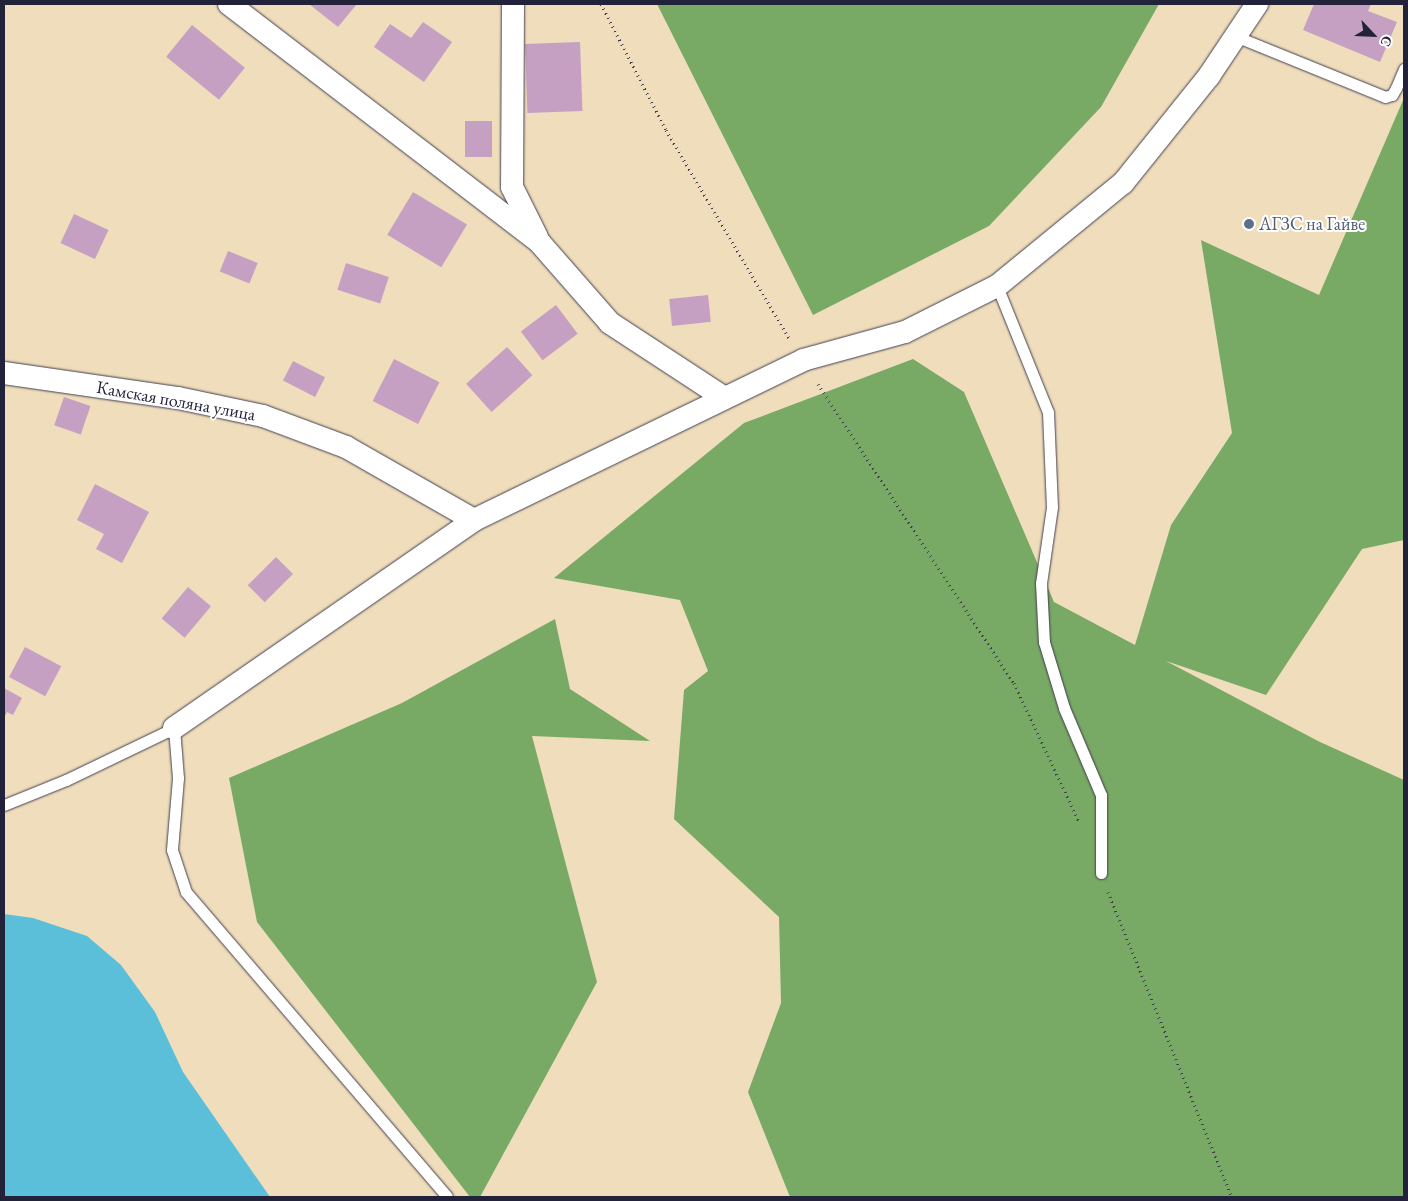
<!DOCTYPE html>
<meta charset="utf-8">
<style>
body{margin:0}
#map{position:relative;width:1408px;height:1201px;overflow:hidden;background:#efddbc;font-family:"EB Garamond",serif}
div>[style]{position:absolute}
.forest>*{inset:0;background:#79aa65}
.water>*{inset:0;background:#5bbfd9}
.building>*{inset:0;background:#c5a0c3;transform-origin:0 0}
.path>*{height:3px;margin-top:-1.5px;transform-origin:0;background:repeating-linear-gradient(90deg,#413e4e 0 1px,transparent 0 5px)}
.roads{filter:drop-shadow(0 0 1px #413e4e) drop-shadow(0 0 1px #413e4e)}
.service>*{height:11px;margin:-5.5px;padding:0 5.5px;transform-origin:5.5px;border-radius:5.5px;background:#fff}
.minor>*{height:22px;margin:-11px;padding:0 11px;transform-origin:11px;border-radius:11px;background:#fff}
.dots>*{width:14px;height:14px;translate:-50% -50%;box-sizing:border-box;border:2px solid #fff;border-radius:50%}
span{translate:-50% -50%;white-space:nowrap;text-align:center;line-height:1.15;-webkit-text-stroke:4px #fff;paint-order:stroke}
.service-label{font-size:18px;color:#4e5e75}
.left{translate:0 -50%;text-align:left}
.street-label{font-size:18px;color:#22223b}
.frame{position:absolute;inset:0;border:5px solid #22223b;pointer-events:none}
.north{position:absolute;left:1348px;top:10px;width:50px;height:50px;-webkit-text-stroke:4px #fff;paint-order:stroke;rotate:115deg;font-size:14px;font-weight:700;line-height:20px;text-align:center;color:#22223b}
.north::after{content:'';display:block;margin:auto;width:18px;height:22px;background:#22223b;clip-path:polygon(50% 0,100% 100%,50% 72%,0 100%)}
</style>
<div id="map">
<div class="forest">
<i style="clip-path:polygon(657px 4px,1159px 4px,1101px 107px,989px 226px,813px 315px)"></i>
<i style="clip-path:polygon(1404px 98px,1404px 540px,1362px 549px,1266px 695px,1166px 661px,1320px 742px,1404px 780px,1404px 1197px,790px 1197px,748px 1092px,781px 1003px,779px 917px,674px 819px,684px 690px,708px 671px,680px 600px,554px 578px,744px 423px,913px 359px,964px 392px,1054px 602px,1135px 645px,1171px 525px,1232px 433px,1201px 240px,1319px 295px)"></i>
<i style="clip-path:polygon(555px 619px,570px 689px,650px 741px,532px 736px,597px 982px,480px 1197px,470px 1197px,257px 922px,229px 778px,402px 703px)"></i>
</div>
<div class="water">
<i style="clip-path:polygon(4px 914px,33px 918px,87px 936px,121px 965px,155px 1012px,183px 1072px,270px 1197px,4px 1197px)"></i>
</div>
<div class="building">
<i style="clip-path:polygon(309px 4px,357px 4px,338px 27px)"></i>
<i style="clip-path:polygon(1314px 4px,1371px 4px,1368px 11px,1397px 22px,1380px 62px,1303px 30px)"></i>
<i style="clip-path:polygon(423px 22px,452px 42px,424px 82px,374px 47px,390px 24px,411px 38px)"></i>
<i style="left:192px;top:25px;width:68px;height:41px;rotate:39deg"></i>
<i style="left:580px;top:42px;width:69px;height:55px;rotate:88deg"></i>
<i style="left:492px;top:121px;width:36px;height:27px;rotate:90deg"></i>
<i style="left:413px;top:192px;width:63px;height:50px;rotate:31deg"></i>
<i style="left:74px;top:214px;width:38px;height:32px;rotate:25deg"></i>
<i style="left:228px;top:251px;width:32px;height:22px;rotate:22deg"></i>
<i style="left:346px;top:263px;width:45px;height:28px;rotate:18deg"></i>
<i style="left:708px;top:295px;width:27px;height:39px;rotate:84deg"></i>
<i style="left:556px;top:305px;width:36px;height:44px;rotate:53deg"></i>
<i style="left:507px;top:347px;width:38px;height:55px;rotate:48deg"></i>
<i style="left:394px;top:359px;width:51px;height:47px;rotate:27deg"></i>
<i style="left:293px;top:361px;width:36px;height:22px;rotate:27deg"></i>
<i style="left:64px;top:397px;width:28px;height:30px;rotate:19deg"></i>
<i style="clip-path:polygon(95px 484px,149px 512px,122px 563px,96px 549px,104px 534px,77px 520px)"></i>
<i style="left:276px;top:557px;width:24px;height:40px;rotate:45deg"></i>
<i style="left:188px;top:587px;width:30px;height:41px;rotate:40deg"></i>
<i style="left:25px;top:647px;width:41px;height:34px;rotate:28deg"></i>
<i style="clip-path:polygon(4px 688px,22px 698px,13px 715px,7px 712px,4px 718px)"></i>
</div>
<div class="path">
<i style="left:601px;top:4px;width:142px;rotate:62.7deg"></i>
<i style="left:666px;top:130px;width:242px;rotate:59.4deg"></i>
<i style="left:818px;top:384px;width:358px;rotate:56.8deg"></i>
<i style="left:1014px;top:683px;width:153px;rotate:64.9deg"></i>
<i style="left:1108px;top:892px;width:329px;rotate:67.9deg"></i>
</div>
<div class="roads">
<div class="service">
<i style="left:1235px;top:36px;width:162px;rotate:22.1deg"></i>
<i style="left:1385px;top:97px;width:7px;rotate:-16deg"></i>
<i style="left:1392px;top:95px;width:8px;rotate:-60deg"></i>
<i style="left:1396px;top:88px;width:21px;rotate:-67deg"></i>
<i style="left:997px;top:286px;width:136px;rotate:68deg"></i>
<i style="left:1048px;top:412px;width:95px;rotate:87.6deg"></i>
<i style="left:1052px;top:507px;width:77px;rotate:98.2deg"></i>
<i style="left:1041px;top:583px;width:59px;rotate:87.1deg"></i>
<i style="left:1044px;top:642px;width:69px;rotate:73.1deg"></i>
<i style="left:1064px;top:708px;width:95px;rotate:67deg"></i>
<i style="left:1101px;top:795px;width:78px;rotate:90deg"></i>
<i style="left:4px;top:805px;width:67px;rotate:-22deg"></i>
<i style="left:66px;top:780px;width:120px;rotate:-25.7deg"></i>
<i style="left:174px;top:728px;width:50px;rotate:85.4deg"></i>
<i style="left:178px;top:778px;width:72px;rotate:94.8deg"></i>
<i style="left:172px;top:850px;width:44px;rotate:71.6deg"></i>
<i style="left:186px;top:892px;width:401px;rotate:49.4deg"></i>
</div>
<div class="minor">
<i style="left:229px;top:4px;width:392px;rotate:37.5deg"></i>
<i style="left:540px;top:243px;width:106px;rotate:48.8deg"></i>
<i style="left:610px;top:323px;width:135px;rotate:33.2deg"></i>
<i style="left:513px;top:4px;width:183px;rotate:90.3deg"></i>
<i style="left:512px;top:187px;width:56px;rotate:63.4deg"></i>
<i style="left:4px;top:373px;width:176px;rotate:8.2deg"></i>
<i style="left:178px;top:398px;width:87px;rotate:12deg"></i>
<i style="left:263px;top:416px;width:89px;rotate:20.5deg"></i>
<i style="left:346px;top:447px;width:147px;rotate:29.7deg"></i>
<i style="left:174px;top:728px;width:365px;rotate:-34.7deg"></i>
<i style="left:474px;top:520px;width:366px;rotate:-25.9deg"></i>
<i style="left:803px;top:360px;width:106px;rotate:-15.4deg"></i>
<i style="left:905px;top:332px;width:103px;rotate:-26.6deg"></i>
<i style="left:997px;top:286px;width:163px;rotate:-39.3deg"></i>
<i style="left:1123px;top:183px;width:137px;rotate:-51.2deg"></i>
<i style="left:1209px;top:76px;width:87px;rotate:-56.3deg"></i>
</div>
</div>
<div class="dots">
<i style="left:1249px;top:224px;background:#5c6f8a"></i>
</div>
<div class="service-label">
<span class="left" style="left:1259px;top:224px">АГЗС на Гайве</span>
</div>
<div class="street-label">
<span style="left:176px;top:401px;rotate:10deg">Камская поляна улица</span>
</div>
<div class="frame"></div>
<div class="north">С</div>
</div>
